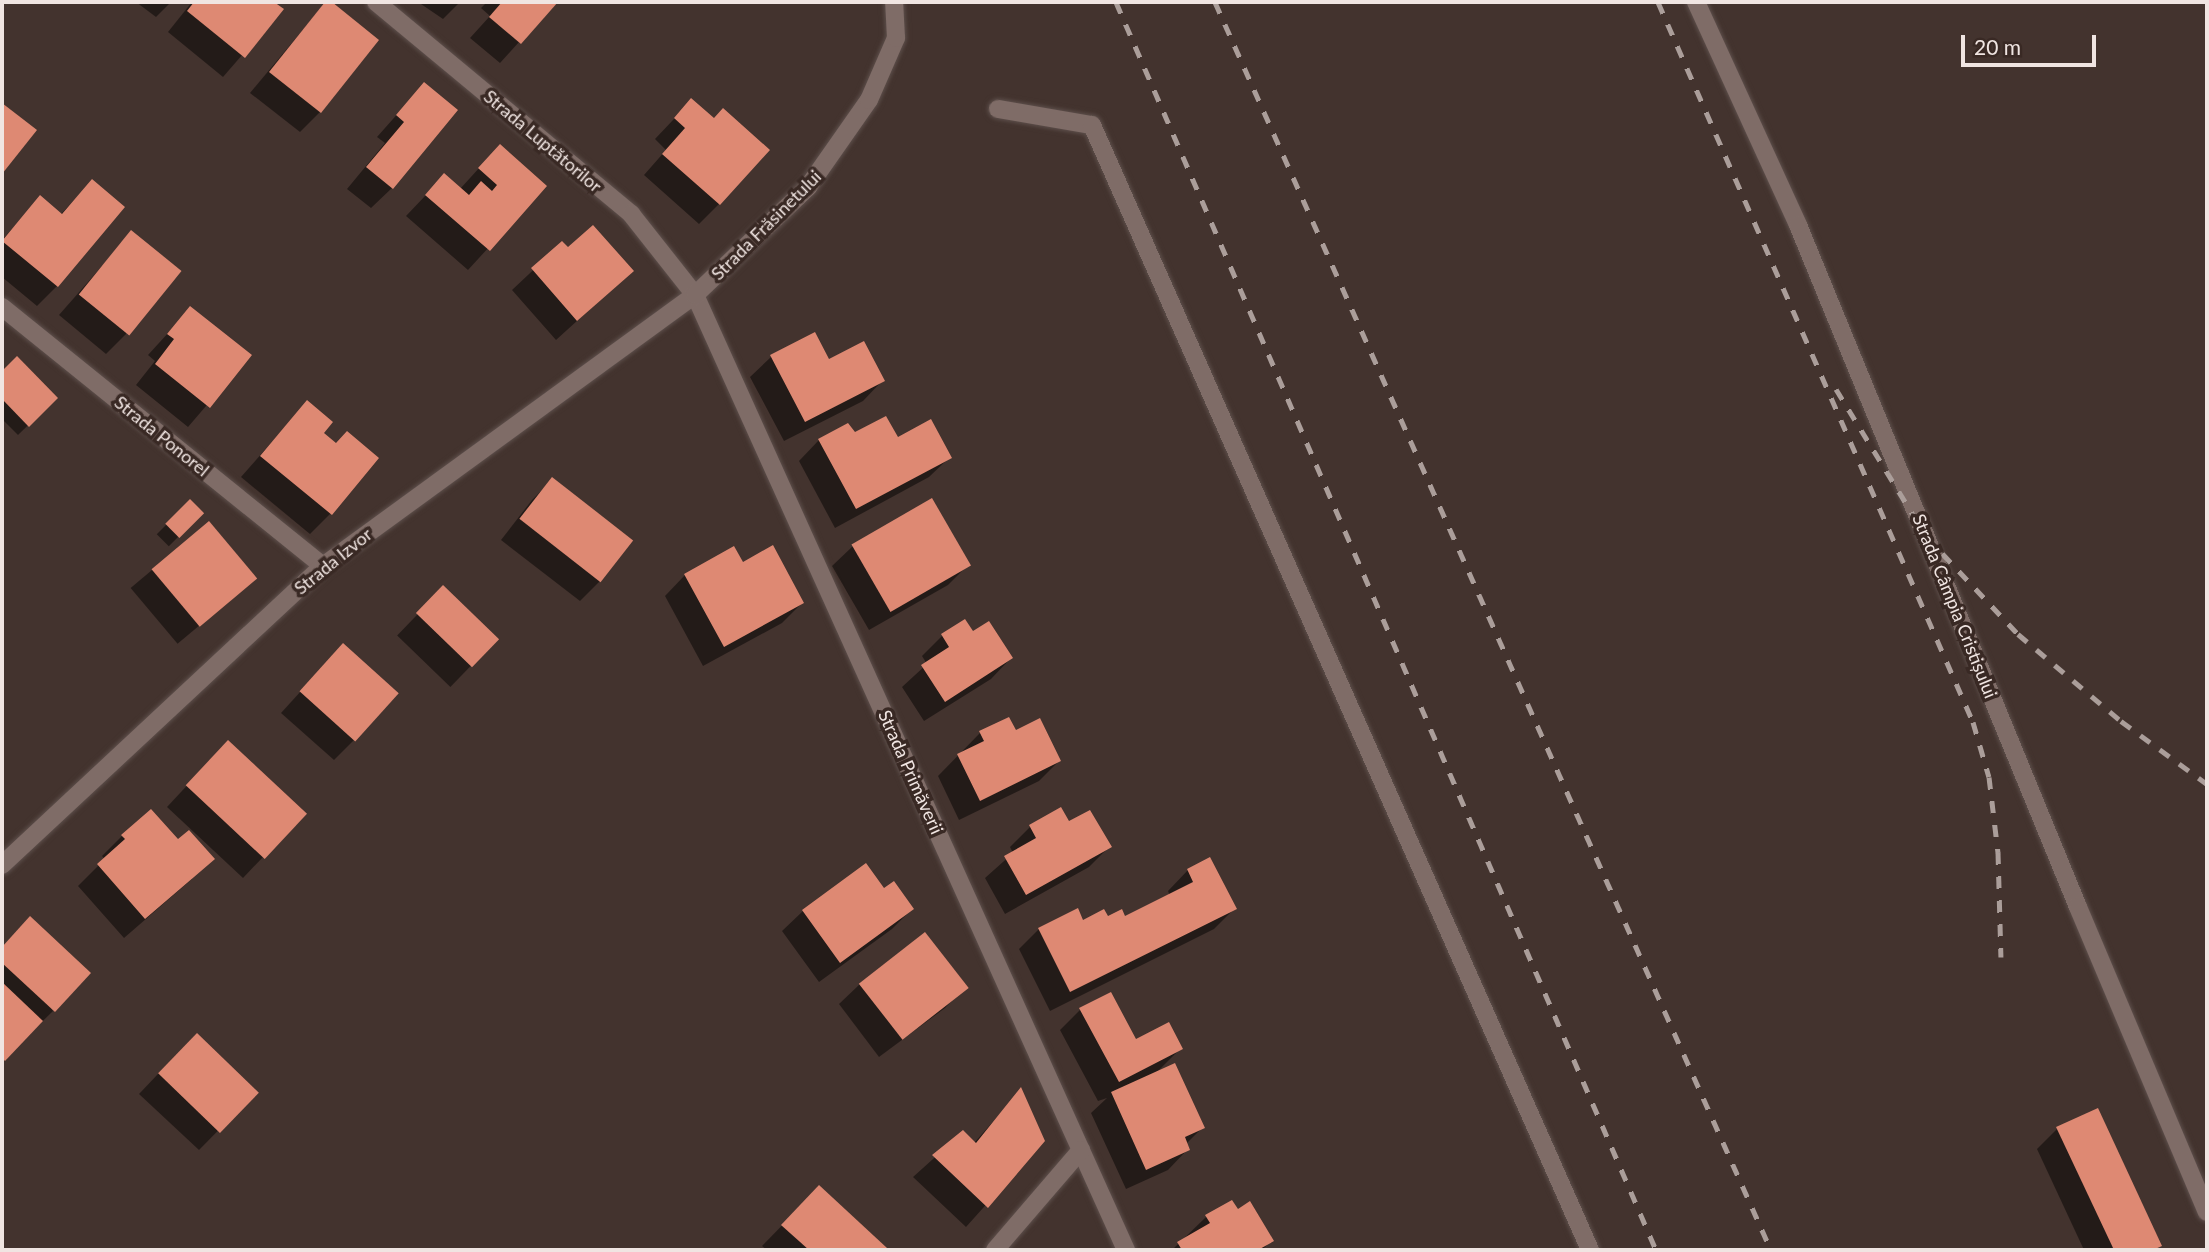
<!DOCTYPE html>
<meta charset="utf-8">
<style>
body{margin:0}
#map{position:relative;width:2209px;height:1252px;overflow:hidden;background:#43332e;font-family:Lato,sans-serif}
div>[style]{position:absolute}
.shadow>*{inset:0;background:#0007;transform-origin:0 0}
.building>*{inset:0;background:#de8973;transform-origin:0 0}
.roads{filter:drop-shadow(0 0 2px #5d4f4b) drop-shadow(0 0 2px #5d4f4b)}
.service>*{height:18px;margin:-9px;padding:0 9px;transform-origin:9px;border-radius:9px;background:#7f6c67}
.minor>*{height:18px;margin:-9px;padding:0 9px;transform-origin:9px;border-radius:9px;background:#7f6c67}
.rail>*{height:5px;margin-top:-2.5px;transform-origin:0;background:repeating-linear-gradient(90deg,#ab9e9a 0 12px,transparent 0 24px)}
span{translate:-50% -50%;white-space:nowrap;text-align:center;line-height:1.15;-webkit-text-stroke:7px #392924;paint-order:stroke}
.street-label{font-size:18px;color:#f0e5e2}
.frame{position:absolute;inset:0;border:4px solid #f0e5e2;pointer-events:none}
.scale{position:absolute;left:1961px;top:35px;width:135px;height:32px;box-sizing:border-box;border:4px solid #f0e5e2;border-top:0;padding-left:9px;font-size:21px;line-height:24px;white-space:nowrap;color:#f0e5e2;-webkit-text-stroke:5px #392924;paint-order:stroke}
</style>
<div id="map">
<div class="shadow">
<i style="clip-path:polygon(136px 2px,171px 2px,156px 17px)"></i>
<i style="clip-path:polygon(192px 2px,271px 2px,281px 10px,223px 77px,168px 32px)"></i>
<i style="clip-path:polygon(326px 2px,377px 40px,320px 112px,300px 132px,250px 93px)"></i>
<i style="clip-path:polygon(418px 2px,460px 2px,443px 19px)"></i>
<i style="clip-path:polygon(487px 2px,555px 2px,500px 63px,470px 38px,490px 16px,481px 8px)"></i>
<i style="clip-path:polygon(424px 84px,392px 188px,371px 208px,347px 189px,385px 143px,377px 137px)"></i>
<i style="clip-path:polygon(691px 101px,719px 204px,699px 224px,644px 175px,666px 150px,655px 139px)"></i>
<i style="clip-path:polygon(480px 167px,545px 186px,468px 270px,406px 216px,445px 175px,460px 189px)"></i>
<i style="clip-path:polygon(92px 181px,57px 286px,37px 306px,2px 277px,2px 240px,40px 198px,61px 214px)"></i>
<i style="clip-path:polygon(131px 233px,126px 334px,106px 354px,59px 315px)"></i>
<i style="clip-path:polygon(562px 243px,568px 250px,632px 271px,556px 340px,512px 290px)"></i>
<i style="clip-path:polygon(190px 309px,249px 356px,188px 427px,136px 385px,155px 361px,148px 355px)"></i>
<i style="clip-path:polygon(815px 334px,829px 361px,883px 380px,863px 401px,784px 441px,750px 377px,771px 357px)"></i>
<i style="clip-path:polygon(17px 359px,56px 398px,18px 435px,2px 419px,2px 374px)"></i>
<i style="clip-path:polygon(307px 402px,322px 433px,330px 514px,310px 534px,241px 477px)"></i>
<i style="clip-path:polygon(854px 435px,897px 439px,950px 457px,929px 477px,835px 528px,799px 461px,819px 440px)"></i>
<i style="clip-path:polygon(552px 480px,600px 581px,580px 601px,501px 540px,532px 500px)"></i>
<i style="left:190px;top:501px;width:17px;height:47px;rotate:45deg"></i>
<i style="left:208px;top:523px;width:73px;height:101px;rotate:50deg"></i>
<i style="clip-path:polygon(853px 546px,969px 564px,948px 585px,869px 630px,832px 566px)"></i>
<i style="clip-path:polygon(742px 564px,802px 603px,782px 623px,703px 666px,665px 596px,685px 575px)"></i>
<i style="left:443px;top:588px;width:74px;height:66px;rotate:44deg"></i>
<i style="clip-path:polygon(964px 621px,972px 634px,1011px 658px,991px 679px,924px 721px,902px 687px,927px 664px,922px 656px,942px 636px)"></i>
<i style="clip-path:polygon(343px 645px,354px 740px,334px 760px,281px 713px)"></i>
<i style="clip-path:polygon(1015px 732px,1059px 761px,1039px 781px,959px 820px,938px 776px,980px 733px)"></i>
<i style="clip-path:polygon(208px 763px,305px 813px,243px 878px,167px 807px)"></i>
<i style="clip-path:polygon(1061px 810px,1069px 823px,1109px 847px,1089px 867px,1005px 914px,985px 878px,1013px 853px,1010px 847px,1030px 827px)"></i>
<i style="clip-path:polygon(122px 836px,192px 879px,124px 938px,78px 886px,105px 859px,102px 856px)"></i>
<i style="clip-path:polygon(866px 865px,884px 891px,912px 909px,892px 929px,819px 982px,782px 931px,803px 911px)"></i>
<i style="clip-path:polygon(1188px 870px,1234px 909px,1214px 929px,1050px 1011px,1019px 949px,1039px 929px,1124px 918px,1170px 896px,1168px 891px)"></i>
<i style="clip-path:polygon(10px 939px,53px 1011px,2px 1061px,2px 948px)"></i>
<i style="clip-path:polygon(860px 984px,965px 987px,945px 1008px,879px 1057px,839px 1004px)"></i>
<i style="clip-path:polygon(1080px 1010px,1136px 1041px,1181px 1048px,1157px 1072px,1203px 1127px,1186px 1144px,1188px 1149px,1168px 1170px,1126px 1189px,1091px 1113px,1107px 1098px,1098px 1101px,1060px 1030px)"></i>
<i style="clip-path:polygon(176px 1055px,256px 1092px,199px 1150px,139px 1094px)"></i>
<i style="clip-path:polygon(1021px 1090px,1043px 1141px,966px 1227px,913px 1177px,963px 1132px,974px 1143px)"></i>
<i style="clip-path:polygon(2057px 1129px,2160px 1246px,2155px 1250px,2084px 1250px,2037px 1149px)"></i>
<i style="clip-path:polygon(799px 1208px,885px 1248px,767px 1250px,762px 1246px)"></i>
<i style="clip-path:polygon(1237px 1212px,1271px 1241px,1262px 1250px,1172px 1250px,1206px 1217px)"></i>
</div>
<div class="building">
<i style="clip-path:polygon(194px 2px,274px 2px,284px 9px,245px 58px,187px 11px)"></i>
<i style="clip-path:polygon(325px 2px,332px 2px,379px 40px,321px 113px,269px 72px)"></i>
<i style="clip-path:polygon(502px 2px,558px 2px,521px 44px,489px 17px)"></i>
<i style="clip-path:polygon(424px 82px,458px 110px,393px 189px,366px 167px,404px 122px,396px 115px)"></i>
<i style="clip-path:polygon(691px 98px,714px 118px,723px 108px,770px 150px,720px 205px,662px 154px,685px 128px,674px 118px)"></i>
<i style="clip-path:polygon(2px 103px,37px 130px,2px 174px)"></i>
<i style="clip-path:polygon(500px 144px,547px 186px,490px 251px,425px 195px,444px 173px,469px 195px,481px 181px,492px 191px,497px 185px,478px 168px)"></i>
<i style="clip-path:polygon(92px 179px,125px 207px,58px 287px,2px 241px,40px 195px,62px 214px)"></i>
<i style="clip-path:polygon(593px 225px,634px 271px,577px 321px,531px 268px,562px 241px,568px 247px)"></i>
<i style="left:131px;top:230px;width:65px;height:83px;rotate:39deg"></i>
<i style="clip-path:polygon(190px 306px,252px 355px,210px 408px,155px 364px,174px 339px,167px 334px)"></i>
<i style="clip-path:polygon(815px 332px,829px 359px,864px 341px,885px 381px,805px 422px,770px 355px)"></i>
<i style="clip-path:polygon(17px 356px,58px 398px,29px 427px,2px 399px,2px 371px)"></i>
<i style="clip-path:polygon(307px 400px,333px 422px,324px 433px,336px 443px,347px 431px,379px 458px,332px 515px,260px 456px)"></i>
<i style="clip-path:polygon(886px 416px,898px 437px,931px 419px,952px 458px,856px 509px,818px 439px,848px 423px,855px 432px)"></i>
<i style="left:552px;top:477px;width:103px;height:53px;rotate:38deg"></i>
<i style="left:932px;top:498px;width:78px;height:93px;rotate:60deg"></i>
<i style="left:190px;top:499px;width:20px;height:35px;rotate:45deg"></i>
<i style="left:209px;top:521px;width:75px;height:75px;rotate:50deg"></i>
<i style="clip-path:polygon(773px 545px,804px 603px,724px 647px,684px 574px,734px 546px,743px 562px)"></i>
<i style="left:443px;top:585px;width:78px;height:39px;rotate:44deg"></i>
<i style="clip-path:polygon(965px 619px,973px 631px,989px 621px,1013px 658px,945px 702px,921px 665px,949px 647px,941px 634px)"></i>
<i style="left:343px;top:643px;width:75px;height:65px;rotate:42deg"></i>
<i style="clip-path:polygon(1009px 717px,1016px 730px,1040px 718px,1061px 761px,980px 801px,957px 754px,984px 741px,979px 731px)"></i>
<i style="left:228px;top:740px;width:108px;height:62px;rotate:43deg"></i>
<i style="clip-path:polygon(1061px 807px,1069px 821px,1090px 810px,1112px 847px,1026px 895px,1004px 856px,1036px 838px,1029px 825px)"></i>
<i style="clip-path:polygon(151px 809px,178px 839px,189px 830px,215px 859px,145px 919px,97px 864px,125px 839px,121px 835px)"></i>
<i style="clip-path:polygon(1210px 857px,1237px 909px,1070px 992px,1038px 928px,1078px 908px,1083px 920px,1104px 909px,1108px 916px,1122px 909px,1125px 916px,1193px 882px,1187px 869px)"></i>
<i style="clip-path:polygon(866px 863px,884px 888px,894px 881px,914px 909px,840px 963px,802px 910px)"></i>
<i style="clip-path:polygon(30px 916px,91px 973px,55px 1012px,2px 963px,2px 947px)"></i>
<i style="left:925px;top:932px;width:71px;height:84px;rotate:52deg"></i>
<i style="clip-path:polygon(2px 982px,43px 1021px,5px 1061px,2px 1058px)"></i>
<i style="clip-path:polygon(1111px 992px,1136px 1039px,1169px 1022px,1183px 1049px,1119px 1082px,1079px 1008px)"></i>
<i style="left:197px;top:1033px;width:86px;height:56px;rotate:44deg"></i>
<i style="clip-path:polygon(1175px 1063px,1205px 1128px,1185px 1137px,1190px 1150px,1146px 1170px,1111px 1092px)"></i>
<i style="clip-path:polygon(1021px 1087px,1045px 1141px,988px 1208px,932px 1155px,963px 1130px,976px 1143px)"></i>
<i style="clip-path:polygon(2098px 1108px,2162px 1246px,2153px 1250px,2114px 1250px,2056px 1127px)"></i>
<i style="clip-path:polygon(819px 1185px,887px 1248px,885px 1250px,809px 1250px,781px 1225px)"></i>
<i style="clip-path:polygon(1232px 1200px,1238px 1209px,1250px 1201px,1274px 1241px,1258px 1250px,1182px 1250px,1177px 1242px,1210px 1223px,1205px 1215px)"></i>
</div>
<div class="roads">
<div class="service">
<i style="left:998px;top:109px;width:95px;rotate:9.7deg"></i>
<i style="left:1092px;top:125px;width:1230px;rotate:66.12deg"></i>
</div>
<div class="minor">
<i style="left:376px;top:2px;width:332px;rotate:39.7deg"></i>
<i style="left:631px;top:214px;width:103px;rotate:51.7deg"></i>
<i style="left:695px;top:295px;width:1048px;rotate:65.71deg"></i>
<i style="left:1696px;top:2px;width:245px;rotate:65.4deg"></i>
<i style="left:1798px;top:225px;width:737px;rotate:67.68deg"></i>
<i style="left:2078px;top:907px;width:331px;rotate:67.1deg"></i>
<i style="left:2px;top:307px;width:412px;rotate:38.9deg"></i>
<i style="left:2px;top:865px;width:439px;rotate:-43deg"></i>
<i style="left:323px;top:566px;width:460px;rotate:-36.1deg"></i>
<i style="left:695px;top:295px;width:156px;rotate:-43.7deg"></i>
<i style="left:808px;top:187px;width:106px;rotate:-55deg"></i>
<i style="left:869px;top:100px;width:68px;rotate:-66.5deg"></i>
<i style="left:896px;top:38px;width:36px;rotate:-93deg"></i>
<i style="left:995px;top:1250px;width:132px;rotate:-49.3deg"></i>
</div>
</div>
<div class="rail">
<i style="left:1116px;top:2px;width:1360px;rotate:66.6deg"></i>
<i style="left:1215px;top:2px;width:1366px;rotate:65.99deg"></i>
<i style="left:1658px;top:2px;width:786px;rotate:66.37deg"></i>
<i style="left:1973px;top:722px;width:57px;rotate:73.8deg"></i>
<i style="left:1989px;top:777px;width:76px;rotate:83.2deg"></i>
<i style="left:1998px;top:852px;width:105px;rotate:88.4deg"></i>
<i style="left:1836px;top:389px;width:172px;rotate:58.5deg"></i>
<i style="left:1926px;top:536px;width:134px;rotate:46.8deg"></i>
<i style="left:2018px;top:634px;width:135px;rotate:40.2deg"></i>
<i style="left:2121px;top:721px;width:107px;rotate:36.2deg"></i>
</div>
<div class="street-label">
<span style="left:543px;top:141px;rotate:40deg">Strada Luptătorilor</span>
<span style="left:766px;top:225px;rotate:-45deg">Strada Frăsinetului</span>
<span style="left:162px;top:436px;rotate:39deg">Strada Ponorel</span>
<span style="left:333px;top:561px;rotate:-39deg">Strada Izvor</span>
<span style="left:1955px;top:606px;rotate:68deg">Strada Câmpia Cristișului</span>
<span style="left:911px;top:772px;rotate:66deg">Strada Primăverii</span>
</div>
<div class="frame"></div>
<div class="scale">20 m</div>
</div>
